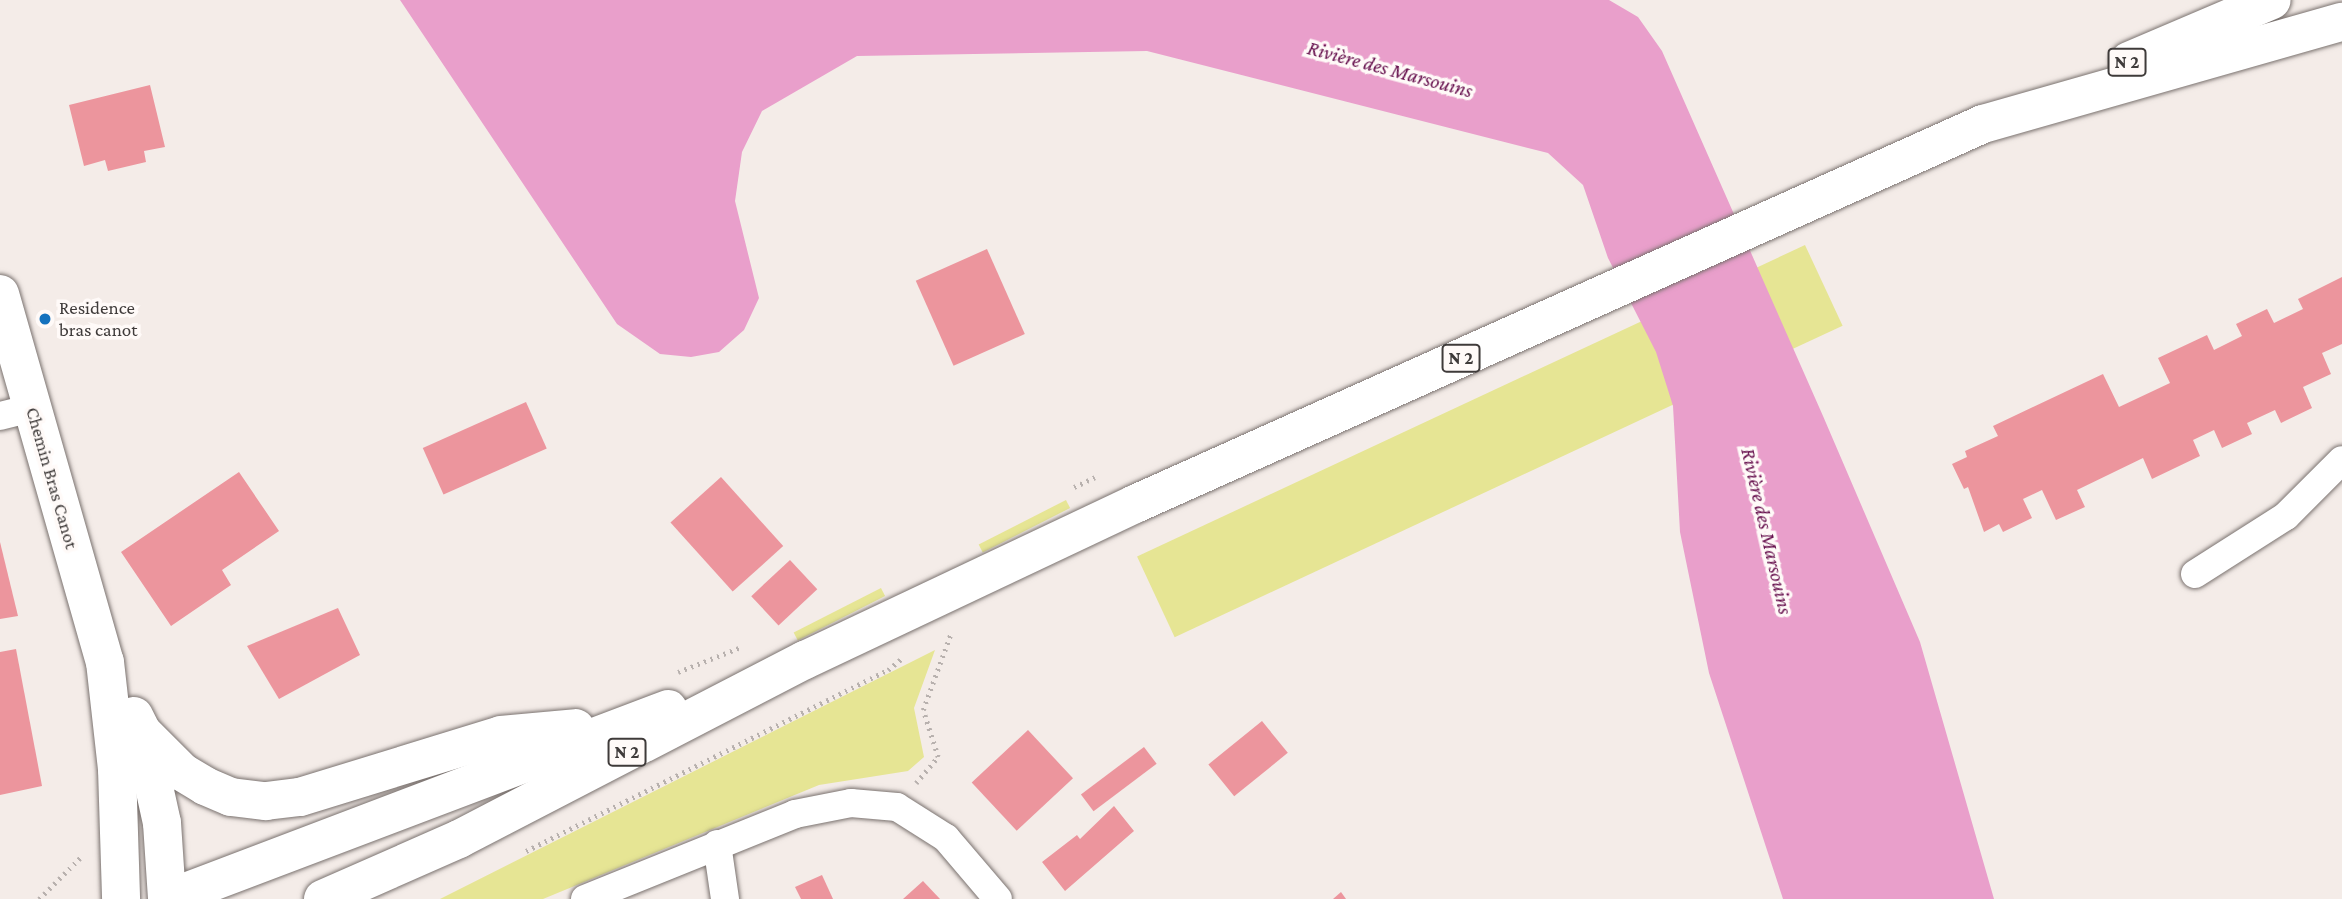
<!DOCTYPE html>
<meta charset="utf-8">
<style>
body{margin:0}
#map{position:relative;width:2342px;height:899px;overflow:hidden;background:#f4ece8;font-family:"Crimson Pro",serif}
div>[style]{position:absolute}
.green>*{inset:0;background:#e6e594;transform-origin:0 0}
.water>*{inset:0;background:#e99fcb}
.building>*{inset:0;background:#ec959d;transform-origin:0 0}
.path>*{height:4.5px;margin-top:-2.25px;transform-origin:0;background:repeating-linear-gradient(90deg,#b8b1ae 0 2px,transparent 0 7px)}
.roads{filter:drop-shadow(0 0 2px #7a726f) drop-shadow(0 0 2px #7a726f)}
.street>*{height:28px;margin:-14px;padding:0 14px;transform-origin:14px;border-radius:14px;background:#fff}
.secondary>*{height:38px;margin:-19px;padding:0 19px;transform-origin:19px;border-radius:19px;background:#fff}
.primary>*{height:38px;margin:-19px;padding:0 19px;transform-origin:19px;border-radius:19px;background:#fff}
.highway>*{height:38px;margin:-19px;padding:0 19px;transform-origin:19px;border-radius:19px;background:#fff}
.dots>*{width:19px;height:19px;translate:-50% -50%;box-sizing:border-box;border:4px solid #fffaf8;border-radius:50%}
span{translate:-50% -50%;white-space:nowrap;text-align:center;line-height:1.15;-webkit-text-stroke:7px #fffaf8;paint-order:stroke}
.shield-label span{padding:2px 5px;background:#fffaf8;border:2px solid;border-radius:5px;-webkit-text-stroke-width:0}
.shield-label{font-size:18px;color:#3f3b3a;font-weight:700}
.poi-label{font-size:19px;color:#3f3b3a}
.left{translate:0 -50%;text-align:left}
.street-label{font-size:19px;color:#3f3b3a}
.water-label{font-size:21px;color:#650e4c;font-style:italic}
</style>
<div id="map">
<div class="green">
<i style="left:1805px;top:245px;width:89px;height:737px;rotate:65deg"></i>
<i style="left:1066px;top:500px;width:9px;height:98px;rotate:63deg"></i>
<i style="left:881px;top:588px;width:9px;height:98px;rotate:63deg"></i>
<i style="clip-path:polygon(935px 650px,914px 708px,924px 757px,908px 771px,819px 785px,543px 899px,440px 899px)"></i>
</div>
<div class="water">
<i style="clip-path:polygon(400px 0,1609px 0,1638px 17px,1662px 51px,1823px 416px,1920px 642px,1994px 899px,1783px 899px,1709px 673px,1680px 532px,1673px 406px,1656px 352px,1608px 258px,1583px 185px,1548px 153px,1147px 51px,857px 56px,762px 111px,742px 152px,735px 201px,759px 298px,744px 330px,719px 352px,691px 357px,660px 354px,617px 324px)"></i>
</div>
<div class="building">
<i style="clip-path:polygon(150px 85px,165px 147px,144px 151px,146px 162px,108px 171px,105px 160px,84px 166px,69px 105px)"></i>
<i style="left:987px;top:249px;width:93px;height:78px;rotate:66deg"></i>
<i style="clip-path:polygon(2342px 277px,2342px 344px,2322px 353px,2331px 374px,2303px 387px,2312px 408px,2281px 423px,2275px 410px,2247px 423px,2252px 434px,2222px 448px,2214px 430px,2193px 440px,2200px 456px,2152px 479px,2143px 458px,2077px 490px,2085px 507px,2056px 520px,2042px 490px,2023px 499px,2032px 518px,2003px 532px,1999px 524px,1984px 532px,1968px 487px,1964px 489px,1952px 464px,1967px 457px,1965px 451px,1998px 436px,1993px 426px,2103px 374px,2119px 407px,2170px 383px,2158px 358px,2207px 335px,2214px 350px,2242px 336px,2236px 324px,2267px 309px,2274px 323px,2303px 309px,2298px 299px)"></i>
<i style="left:526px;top:402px;width:51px;height:113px;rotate:66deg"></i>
<i style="clip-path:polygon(239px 472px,279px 531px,222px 570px,231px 585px,171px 626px,121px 552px)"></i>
<i style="left:721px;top:477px;width:93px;height:68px;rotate:48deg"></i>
<i style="clip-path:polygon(0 542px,18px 616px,0 619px)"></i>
<i style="left:790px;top:560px;width:40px;height:53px;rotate:47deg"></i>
<i style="clip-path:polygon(338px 608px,360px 655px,279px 699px,247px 646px)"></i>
<i style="clip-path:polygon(16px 649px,42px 786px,0 795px,0 652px)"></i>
<i style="left:1262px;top:721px;width:41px;height:69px;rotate:51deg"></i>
<i style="left:1028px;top:730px;width:66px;height:77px;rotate:47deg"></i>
<i style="left:1144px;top:747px;width:21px;height:79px;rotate:53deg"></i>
<i style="clip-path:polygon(1114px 806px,1134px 831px,1065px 891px,1042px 862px,1077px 835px,1080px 839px)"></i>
<i style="clip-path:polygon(822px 875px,833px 899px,801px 899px,795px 887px)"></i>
<i style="clip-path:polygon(923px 881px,940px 899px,903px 899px)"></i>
<i style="clip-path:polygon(1341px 892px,1346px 899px,1333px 899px)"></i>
</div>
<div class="path">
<i style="left:1074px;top:487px;width:23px;rotate:-25deg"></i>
<i style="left:678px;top:672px;width:68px;rotate:-21.6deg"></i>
<i style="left:916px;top:783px;width:34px;rotate:-50deg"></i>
<i style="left:938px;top:757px;width:49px;rotate:-107.7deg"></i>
<i style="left:923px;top:710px;width:82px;rotate:-70deg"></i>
<i style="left:526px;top:851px;width:405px;rotate:-26.6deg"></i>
<i style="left:888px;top:670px;width:17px;rotate:-40deg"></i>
<i style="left:39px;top:899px;width:62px;rotate:-45deg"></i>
</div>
<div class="roads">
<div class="street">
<i style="left:0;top:416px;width:33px;rotate:-14deg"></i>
<i style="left:2195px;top:574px;width:108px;rotate:-32.5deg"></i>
<i style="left:2286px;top:516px;width:79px;rotate:-45deg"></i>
<i style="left:717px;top:844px;width:56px;rotate:81.7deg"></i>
<i style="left:585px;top:899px;width:227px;rotate:-22deg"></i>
<i style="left:795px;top:814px;width:57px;rotate:-11.1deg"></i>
<i style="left:851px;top:803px;width:46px;rotate:5deg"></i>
<i style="left:897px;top:807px;width:58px;rotate:32.3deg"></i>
<i style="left:946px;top:838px;width:80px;rotate:49.6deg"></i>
</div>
<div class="secondary">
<i style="left:0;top:294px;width:383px;rotate:74.1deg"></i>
<i style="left:105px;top:662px;width:108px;rotate:83.6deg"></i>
<i style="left:117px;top:769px;width:130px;rotate:88.2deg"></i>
<i style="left:134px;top:716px;width:18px;rotate:63deg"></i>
<i style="left:142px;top:732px;width:93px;rotate:77.6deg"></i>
<i style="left:162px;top:823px;width:76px;rotate:86.2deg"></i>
</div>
<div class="primary">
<i style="left:142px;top:732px;width:57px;rotate:45deg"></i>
<i style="left:182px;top:772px;width:27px;rotate:31deg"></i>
<i style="left:205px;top:786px;width:28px;rotate:23deg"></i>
<i style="left:231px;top:797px;width:35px;rotate:7deg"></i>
<i style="left:266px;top:801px;width:34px;rotate:-7deg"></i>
<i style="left:300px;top:797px;width:210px;rotate:-17.1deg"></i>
<i style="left:501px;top:735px;width:75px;rotate:-5.3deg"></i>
<i style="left:167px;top:899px;width:536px;rotate:-20.77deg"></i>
<i style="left:323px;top:899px;width:149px;rotate:-23.8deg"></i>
<i style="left:459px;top:839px;width:390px;rotate:-27.4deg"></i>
<i style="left:805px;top:660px;width:365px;rotate:-25.3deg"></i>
<i style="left:1135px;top:504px;width:929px;rotate:-24.14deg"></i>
</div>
<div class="highway">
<i style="left:2129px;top:61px;width:155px;rotate:-23.1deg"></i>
<i style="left:1983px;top:124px;width:373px;rotate:-15.9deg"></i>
</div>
</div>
<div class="dots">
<i style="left:45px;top:319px;background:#1572be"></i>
</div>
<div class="shield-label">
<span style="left:2127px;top:62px">N 2</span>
<span style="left:1461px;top:358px">N 2</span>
<span style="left:627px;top:752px">N 2</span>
</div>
<div class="poi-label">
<span class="left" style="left:59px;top:319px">Residence<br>bras canot</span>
</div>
<div class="street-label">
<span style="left:52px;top:478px;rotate:74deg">Chemin Bras Canot</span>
</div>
<div class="water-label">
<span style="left:1390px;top:69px;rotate:15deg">Rivière des Marsouins</span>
<span style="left:1767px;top:531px;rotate:77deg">Rivière des Marsouins</span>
</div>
</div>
